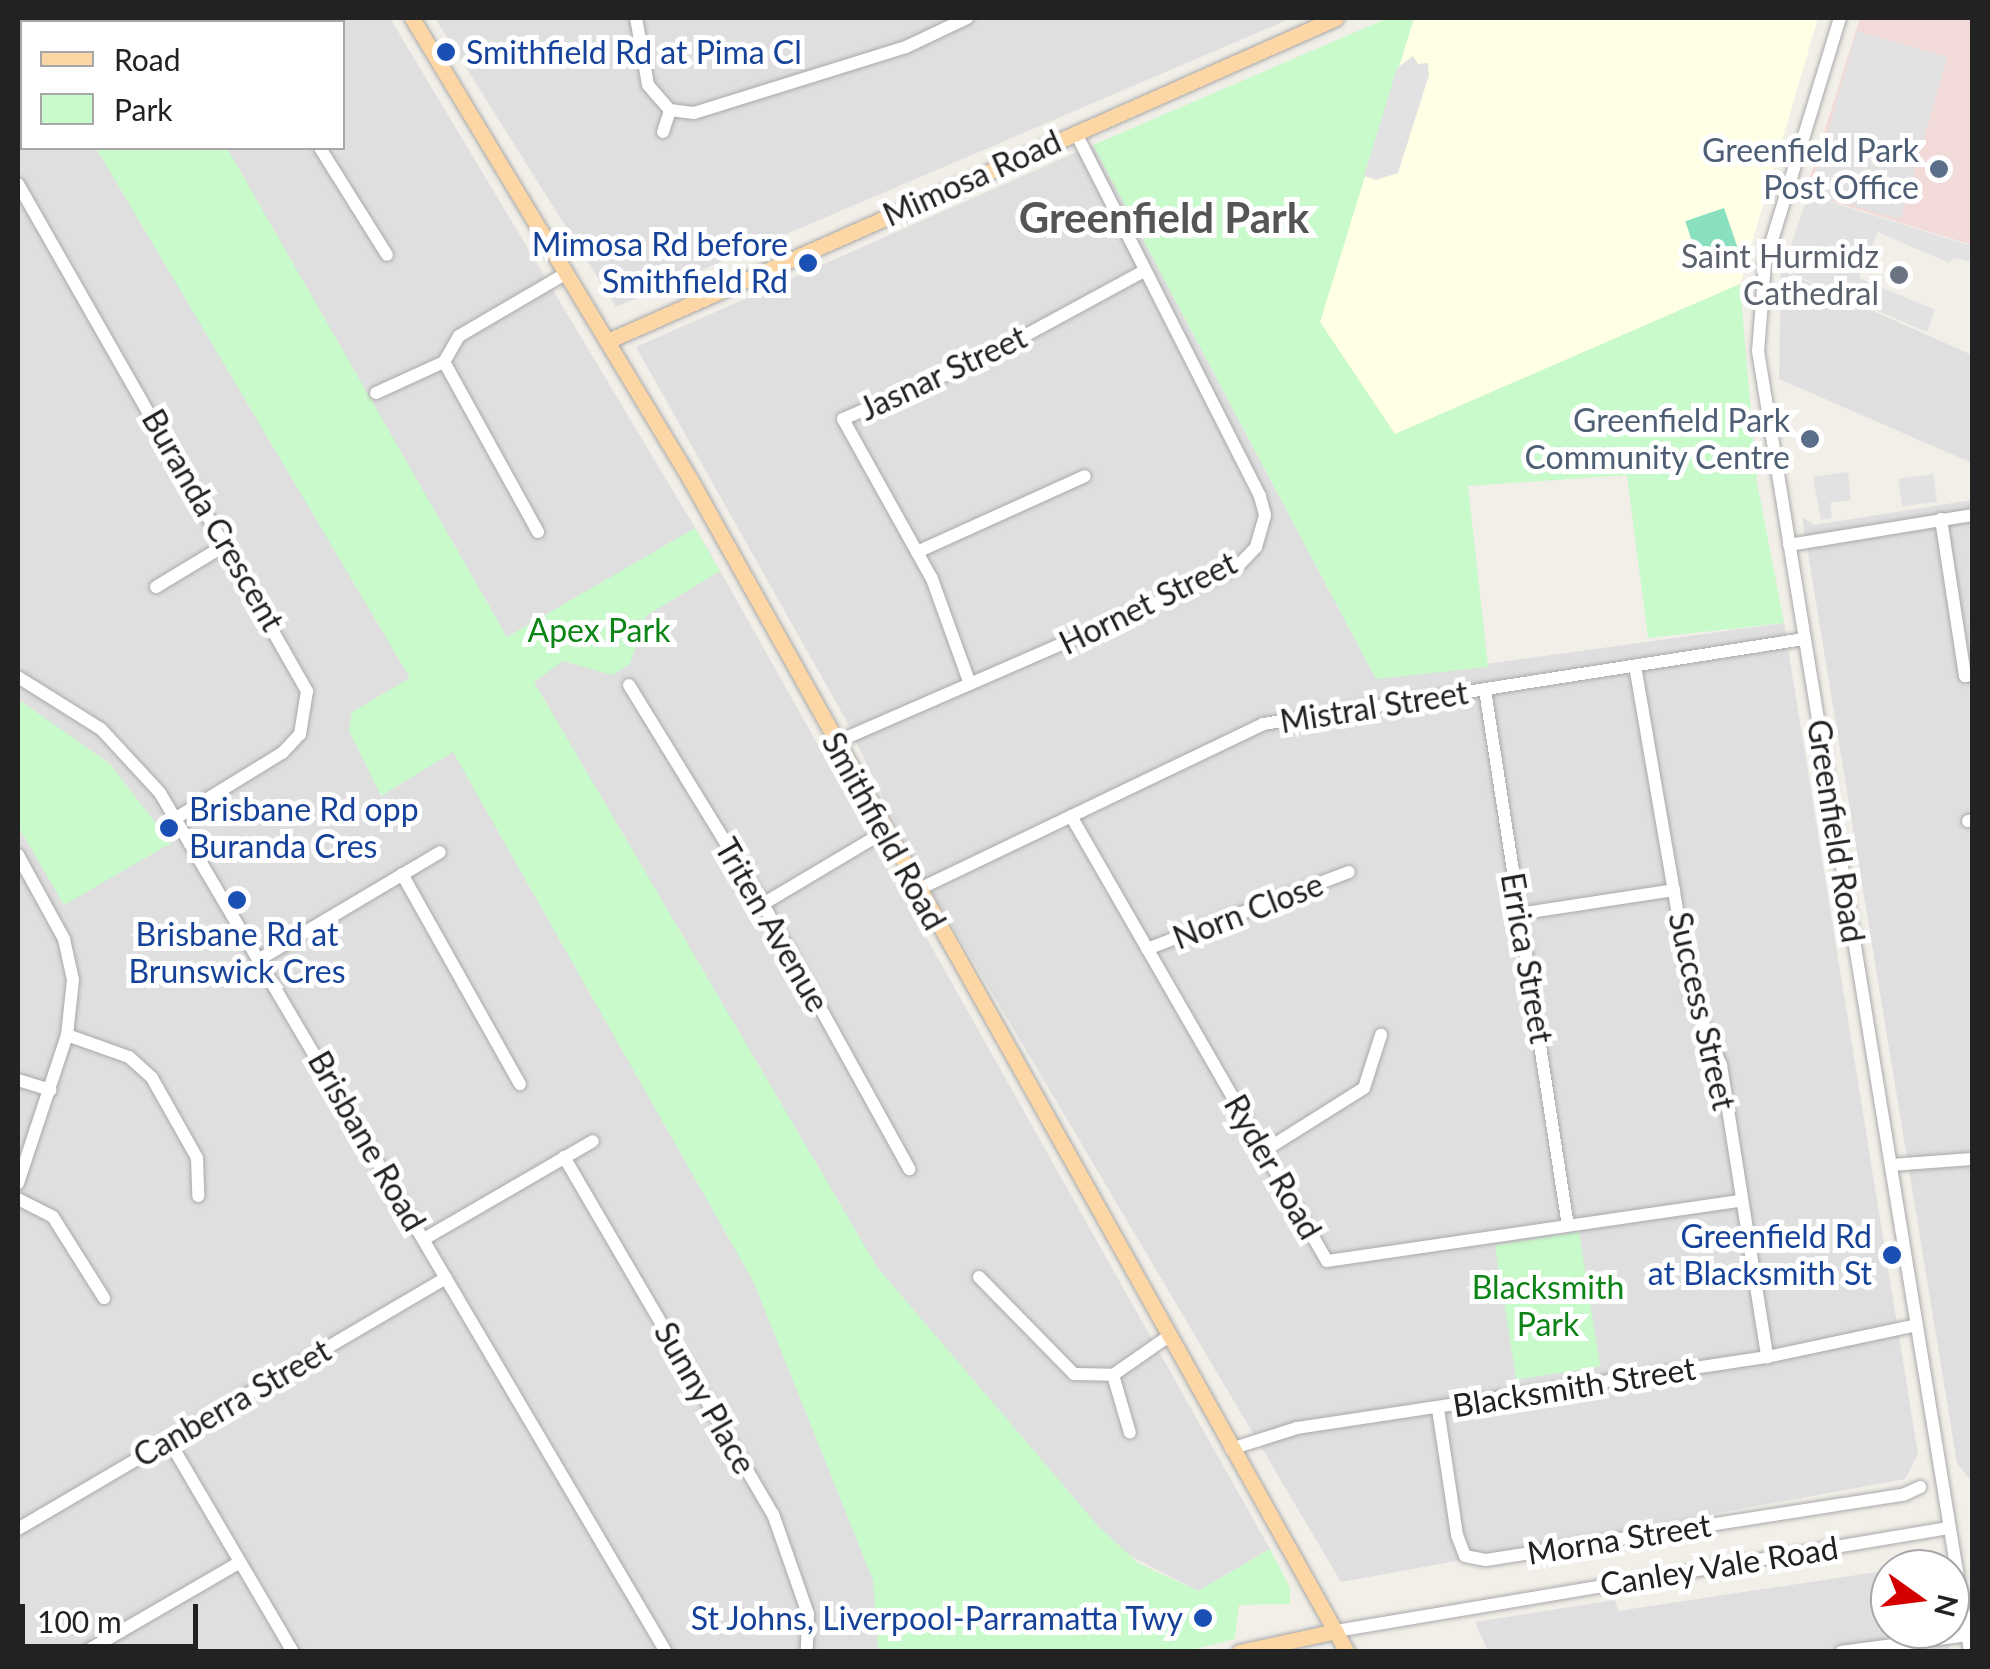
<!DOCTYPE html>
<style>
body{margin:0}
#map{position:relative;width:1990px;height:1669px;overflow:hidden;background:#f2efe9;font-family:Lato,sans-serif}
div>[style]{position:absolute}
.residential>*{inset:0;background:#e0dfdf}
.commercial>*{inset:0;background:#f2dad9}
.education>*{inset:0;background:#ffffe5}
.park>*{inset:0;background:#c8facc;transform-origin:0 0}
.pitch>*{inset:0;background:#88e0be;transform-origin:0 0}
.parking>*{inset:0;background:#e2e2e2;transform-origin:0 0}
.roads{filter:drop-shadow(0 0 2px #a9a9a9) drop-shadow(0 0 2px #a9a9a9)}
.minor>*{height:12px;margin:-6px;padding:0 6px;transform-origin:6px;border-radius:6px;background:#fff}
.major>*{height:15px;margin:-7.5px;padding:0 7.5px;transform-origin:7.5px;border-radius:7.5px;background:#fcd6a4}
.dots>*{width:28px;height:28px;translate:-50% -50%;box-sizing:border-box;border:5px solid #fff;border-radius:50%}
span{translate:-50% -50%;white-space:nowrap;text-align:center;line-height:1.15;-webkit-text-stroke:10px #fff;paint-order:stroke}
.transit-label{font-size:32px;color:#164399}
.left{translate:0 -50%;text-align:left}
.right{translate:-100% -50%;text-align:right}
.service-label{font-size:32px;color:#4e5e75}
.street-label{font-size:32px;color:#222}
.worship-label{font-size:32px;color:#5b616d}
.park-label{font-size:32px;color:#0c8416}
.district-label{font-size:42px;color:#555;font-weight:700}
.frame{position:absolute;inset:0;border:20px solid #222;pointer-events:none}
.legend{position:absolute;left:20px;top:20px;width:325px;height:130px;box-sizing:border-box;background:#fff;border:2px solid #a7a7a7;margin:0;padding:12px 18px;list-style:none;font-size:30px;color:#222}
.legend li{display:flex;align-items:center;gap:20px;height:50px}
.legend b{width:50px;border:2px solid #a7a7a7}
.north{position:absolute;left:1870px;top:1549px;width:100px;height:100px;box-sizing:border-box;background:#fff;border:2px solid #a7a7a7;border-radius:50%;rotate:104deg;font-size:28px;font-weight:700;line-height:40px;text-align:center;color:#222}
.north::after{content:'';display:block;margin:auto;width:35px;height:45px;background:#d40000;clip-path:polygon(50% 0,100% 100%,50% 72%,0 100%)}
.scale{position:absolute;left:20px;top:1604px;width:178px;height:45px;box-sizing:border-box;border:5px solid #222;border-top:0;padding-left:12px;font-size:30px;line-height:35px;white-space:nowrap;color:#222;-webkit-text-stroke:8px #fff;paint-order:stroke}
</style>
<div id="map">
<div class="residential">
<i style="clip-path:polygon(evenodd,18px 18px,390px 18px,709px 551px,1270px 1549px,1198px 1591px,1125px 1553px,977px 1651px,18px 1651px,18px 18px,22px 22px,342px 22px,342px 148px,22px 148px,22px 22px)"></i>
<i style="clip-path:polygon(435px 18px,1292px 18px,616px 307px)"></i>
<i style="clip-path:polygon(1093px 145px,1376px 679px,1784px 623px,1918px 1454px,1905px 1479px,1341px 1582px,908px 851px,846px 720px,636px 347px)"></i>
<i style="clip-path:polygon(1781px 270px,1972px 355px,1972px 463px,1779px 379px)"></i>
<i style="clip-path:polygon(1972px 500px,1972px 1482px,1957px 1463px,1802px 517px,1814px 525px)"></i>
<i style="clip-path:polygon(1890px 1570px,1890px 1629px,1947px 1629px,1950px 1651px,1488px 1651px,1475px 1622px,1615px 1600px,1618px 1611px)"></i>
</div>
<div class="commercial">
<i style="clip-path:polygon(1860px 18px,1972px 18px,1972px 245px,1805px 193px)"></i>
</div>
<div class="education">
<i style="clip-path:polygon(1414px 18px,1818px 18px,1740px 284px,1395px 434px,1319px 321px)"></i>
</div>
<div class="park">
<i style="clip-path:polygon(1388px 18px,1414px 18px,1320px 322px,1395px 434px,1740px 284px,1757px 482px,1784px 623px,1648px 638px,1627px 475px,1468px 486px,1488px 667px,1376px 679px,1093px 145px)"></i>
<i style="clip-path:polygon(96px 148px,227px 148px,507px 637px,695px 528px,720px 571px,646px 616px,630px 664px,612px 675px,563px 661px,534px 682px,877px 1267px,1099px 1527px,1138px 1563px,1198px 1591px,1270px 1549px,1290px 1588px,1290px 1604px,1239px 1605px,1235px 1639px,1187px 1651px,878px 1651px,873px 1580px,753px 1281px,453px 752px,381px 796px,349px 731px,352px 712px,410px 678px)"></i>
<i style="clip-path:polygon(18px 699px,110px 764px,171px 843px,64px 905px,18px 826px)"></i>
<i style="left:1579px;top:1232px;width:136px;height:85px;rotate:81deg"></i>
</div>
<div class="pitch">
<i style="left:1724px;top:208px;width:43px;height:41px;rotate:71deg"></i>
</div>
<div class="parking">
<i style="left:1857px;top:31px;width:94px;height:169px;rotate:16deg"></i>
<i style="clip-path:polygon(1413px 56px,1418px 64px,1428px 63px,1429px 75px,1398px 173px,1376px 180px,1364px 176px,1397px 68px)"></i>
<i style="clip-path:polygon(1808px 195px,1972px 246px,1972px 262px,1954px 258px,1949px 263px,1878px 232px,1859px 278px,1935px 310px,1927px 332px,1783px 270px)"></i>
<i style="clip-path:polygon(1848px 472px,1851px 500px,1830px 503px,1832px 518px,1821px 520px,1813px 477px)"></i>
<i style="left:1933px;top:474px;width:28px;height:35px;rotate:82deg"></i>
</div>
<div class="roads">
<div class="minor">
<i style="left:247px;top:18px;width:5px;rotate:53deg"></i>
<i style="left:636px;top:18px;width:68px;rotate:79.8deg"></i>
<i style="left:648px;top:85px;width:33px;rotate:49deg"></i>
<i style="left:670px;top:110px;width:24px;rotate:7deg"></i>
<i style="left:694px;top:113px;width:222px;rotate:-17.3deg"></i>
<i style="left:906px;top:47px;width:68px;rotate:-25.4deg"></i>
<i style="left:1840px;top:18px;width:256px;rotate:107deg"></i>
<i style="left:1765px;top:263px;width:88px;rotate:94.5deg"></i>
<i style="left:1758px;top:351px;width:1318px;rotate:80.74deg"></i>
<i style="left:663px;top:132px;width:23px;rotate:-72deg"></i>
<i style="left:320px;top:148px;width:126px;rotate:57.9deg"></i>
<i style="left:18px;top:184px;width:584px;rotate:60.32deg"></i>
<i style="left:307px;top:691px;width:44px;rotate:99.2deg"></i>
<i style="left:300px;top:734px;width:26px;rotate:133deg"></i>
<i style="left:282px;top:753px;width:124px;rotate:148.5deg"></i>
<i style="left:376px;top:393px;width:75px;rotate:-24.5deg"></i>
<i style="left:1941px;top:519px;width:159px;rotate:81.3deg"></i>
<i style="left:1965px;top:676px;width:7px;rotate:-8deg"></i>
<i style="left:538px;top:532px;width:194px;rotate:-118.9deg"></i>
<i style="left:444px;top:362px;width:30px;rotate:-60deg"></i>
<i style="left:459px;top:336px;width:125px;rotate:-30.3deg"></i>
<i style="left:1789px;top:545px;width:185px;rotate:-9.3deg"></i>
<i style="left:917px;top:552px;width:184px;rotate:-24.3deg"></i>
<i style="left:156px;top:587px;width:83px;rotate:-31.2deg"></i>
<i style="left:1635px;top:666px;width:340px;rotate:80.2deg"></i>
<i style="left:1693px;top:1001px;width:70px;rotate:66.4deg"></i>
<i style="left:1721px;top:1065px;width:296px;rotate:81deg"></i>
<i style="left:18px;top:677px;width:98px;rotate:32.1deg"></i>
<i style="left:101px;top:729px;width:87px;rotate:47.3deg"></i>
<i style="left:160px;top:793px;width:997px;rotate:59.5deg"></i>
<i style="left:970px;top:684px;width:112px;rotate:-109.9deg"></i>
<i style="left:932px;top:579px;width:183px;rotate:-119.1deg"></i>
<i style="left:843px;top:419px;width:149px;rotate:-23.3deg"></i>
<i style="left:980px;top:360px;width:187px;rotate:-28.5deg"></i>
<i style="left:629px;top:685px;width:257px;rotate:58.5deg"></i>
<i style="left:763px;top:904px;width:303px;rotate:61.1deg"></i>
<i style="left:1485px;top:690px;width:542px;rotate:81.2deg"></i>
<i style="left:834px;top:743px;width:437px;rotate:-23.5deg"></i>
<i style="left:1235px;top:569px;width:30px;rotate:-46deg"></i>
<i style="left:1256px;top:547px;width:33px;rotate:-74deg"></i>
<i style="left:1265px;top:515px;width:20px;rotate:-105deg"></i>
<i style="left:1260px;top:496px;width:407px;rotate:-116.9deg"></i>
<i style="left:1071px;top:816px;width:513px;rotate:60.09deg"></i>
<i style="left:1327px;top:1261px;width:416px;rotate:-8.3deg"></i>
<i style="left:1968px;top:821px;width:4px;rotate:-14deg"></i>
<i style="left:18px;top:855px;width:96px;rotate:61.3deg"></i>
<i style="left:64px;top:939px;width:42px;rotate:77.6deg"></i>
<i style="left:73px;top:980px;width:55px;rotate:96.2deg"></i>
<i style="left:67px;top:1035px;width:156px;rotate:108.3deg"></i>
<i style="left:402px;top:874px;width:241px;rotate:60.7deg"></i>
<i style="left:917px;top:890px;width:384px;rotate:-25.6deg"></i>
<i style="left:1263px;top:724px;width:548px;rotate:-8.93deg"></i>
<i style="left:763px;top:904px;width:141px;rotate:-30.8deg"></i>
<i style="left:1518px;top:914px;width:158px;rotate:-8.7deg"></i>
<i style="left:1147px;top:949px;width:216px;rotate:-20.9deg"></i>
<i style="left:260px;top:959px;width:209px;rotate:-30.7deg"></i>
<i style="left:67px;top:1035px;width:66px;rotate:19.5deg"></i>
<i style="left:129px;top:1057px;width:31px;rotate:42deg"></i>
<i style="left:152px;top:1078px;width:92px;rotate:60.6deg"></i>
<i style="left:197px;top:1158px;width:38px;rotate:88deg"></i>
<i style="left:18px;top:1080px;width:34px;rotate:17deg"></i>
<i style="left:1264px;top:1151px;width:118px;rotate:-32.2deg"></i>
<i style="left:1364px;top:1088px;width:56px;rotate:-72.2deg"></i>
<i style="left:564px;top:1157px;width:414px;rotate:59.7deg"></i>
<i style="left:773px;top:1514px;width:106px;rotate:70.7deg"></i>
<i style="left:808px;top:1614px;width:38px;rotate:92deg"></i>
<i style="left:1891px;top:1165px;width:81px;rotate:-4.2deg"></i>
<i style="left:18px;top:1199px;width:39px;rotate:27deg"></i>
<i style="left:53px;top:1217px;width:96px;rotate:57.8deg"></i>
<i style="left:424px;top:1239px;width:195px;rotate:-30.1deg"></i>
<i style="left:979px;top:1277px;width:136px;rotate:45.6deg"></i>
<i style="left:1074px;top:1374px;width:39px;rotate:1deg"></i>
<i style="left:1113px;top:1375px;width:68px;rotate:-34.9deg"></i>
<i style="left:1113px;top:1375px;width:60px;rotate:73.7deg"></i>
<i style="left:1438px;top:1409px;width:127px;rotate:81.4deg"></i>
<i style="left:1457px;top:1535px;width:22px;rotate:69deg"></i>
<i style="left:1465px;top:1556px;width:21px;rotate:11deg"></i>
<i style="left:1486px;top:1560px;width:422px;rotate:-8.9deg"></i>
<i style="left:1903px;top:1495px;width:19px;rotate:-25deg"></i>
<i style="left:168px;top:1439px;width:247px;rotate:59.6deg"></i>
<i style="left:1231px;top:1449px;width:69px;rotate:-17.7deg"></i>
<i style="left:1297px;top:1428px;width:475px;rotate:-8.6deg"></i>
<i style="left:1767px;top:1357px;width:153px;rotate:-12deg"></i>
<i style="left:18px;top:1529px;width:496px;rotate:-30.4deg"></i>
<i style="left:1336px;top:1631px;width:621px;rotate:-9.55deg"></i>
<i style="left:85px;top:1652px;width:179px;rotate:-30.1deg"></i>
<i style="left:1841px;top:1652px;width:128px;rotate:-7.6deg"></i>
</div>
<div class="major">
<i style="left:412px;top:18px;width:538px;rotate:58.91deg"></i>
<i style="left:690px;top:479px;width:1344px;rotate:60.75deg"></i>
<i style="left:610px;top:340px;width:794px;rotate:-23.92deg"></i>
<i style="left:1239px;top:1652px;width:99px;rotate:-12.2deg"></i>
</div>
</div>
<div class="dots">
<i style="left:446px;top:52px;background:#1a4fb4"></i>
<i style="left:1939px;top:169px;background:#5c6f8a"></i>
<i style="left:808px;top:263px;background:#1a4fb4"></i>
<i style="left:1899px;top:275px;background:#6b7280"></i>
<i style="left:1810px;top:439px;background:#5c6f8a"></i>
<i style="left:169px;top:828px;background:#1a4fb4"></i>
<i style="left:237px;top:900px;background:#1a4fb4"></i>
<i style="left:1892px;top:1255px;background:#1a4fb4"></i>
<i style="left:1203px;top:1618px;background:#1a4fb4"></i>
</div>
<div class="transit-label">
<span class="left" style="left:466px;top:52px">Smithfield Rd at Pima Cl</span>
<span class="right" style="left:788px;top:263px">Mimosa Rd before<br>Smithfield Rd</span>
<span class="left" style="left:189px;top:828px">Brisbane Rd opp<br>Buranda Cres</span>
<span style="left:237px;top:953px">Brisbane Rd at<br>Brunswick Cres</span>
<span class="right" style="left:1872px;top:1255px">Greenfield Rd<br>at Blacksmith St</span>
<span class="right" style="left:1183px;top:1618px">St Johns, Liverpool-Parramatta Twy</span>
</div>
<div class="service-label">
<span class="right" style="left:1919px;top:169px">Greenfield Park<br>Post Office</span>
<span class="right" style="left:1790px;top:439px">Greenfield Park<br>Community Centre</span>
</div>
<div class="street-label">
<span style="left:972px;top:178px;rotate:-24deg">Mimosa Road</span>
<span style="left:943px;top:373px;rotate:-25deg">Jasnar Street</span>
<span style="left:213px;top:520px;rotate:60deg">Buranda Crescent</span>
<span style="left:1148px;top:603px;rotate:-26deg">Hornet Street</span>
<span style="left:1374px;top:707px;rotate:-9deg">Mistral Street</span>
<span style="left:884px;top:831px;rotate:61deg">Smithfield Road</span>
<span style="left:1836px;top:831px;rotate:81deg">Greenfield Road</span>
<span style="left:1248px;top:911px;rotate:-21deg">Norn Close</span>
<span style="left:772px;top:925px;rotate:60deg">Triten Avenue</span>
<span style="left:1527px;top:958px;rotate:80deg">Errica Street</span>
<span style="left:1702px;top:1011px;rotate:77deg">Success Street</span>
<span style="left:367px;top:1141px;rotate:60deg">Brisbane Road</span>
<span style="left:1273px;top:1167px;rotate:60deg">Ryder Road</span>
<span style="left:1574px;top:1387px;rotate:-9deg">Blacksmith Street</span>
<span style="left:705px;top:1398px;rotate:60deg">Sunny Place</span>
<span style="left:232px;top:1403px;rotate:-30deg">Canberra Street</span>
<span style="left:1619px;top:1539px;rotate:-9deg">Morna Street</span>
<span style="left:1719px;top:1566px;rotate:-9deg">Canley Vale Road</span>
</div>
<div class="worship-label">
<span class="right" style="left:1879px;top:275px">Saint Hurmidz<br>Cathedral</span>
</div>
<div class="park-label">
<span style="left:599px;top:630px">Apex Park</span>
<span style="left:1548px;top:1306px">Blacksmith<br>Park</span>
</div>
<div class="district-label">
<span style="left:1164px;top:217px">Greenfield Park</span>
</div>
<div class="frame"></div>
<ul class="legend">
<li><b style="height:12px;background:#fcd6a4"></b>Road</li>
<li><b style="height:28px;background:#c8facc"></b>Park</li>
</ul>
<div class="north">N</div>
<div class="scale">100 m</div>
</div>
